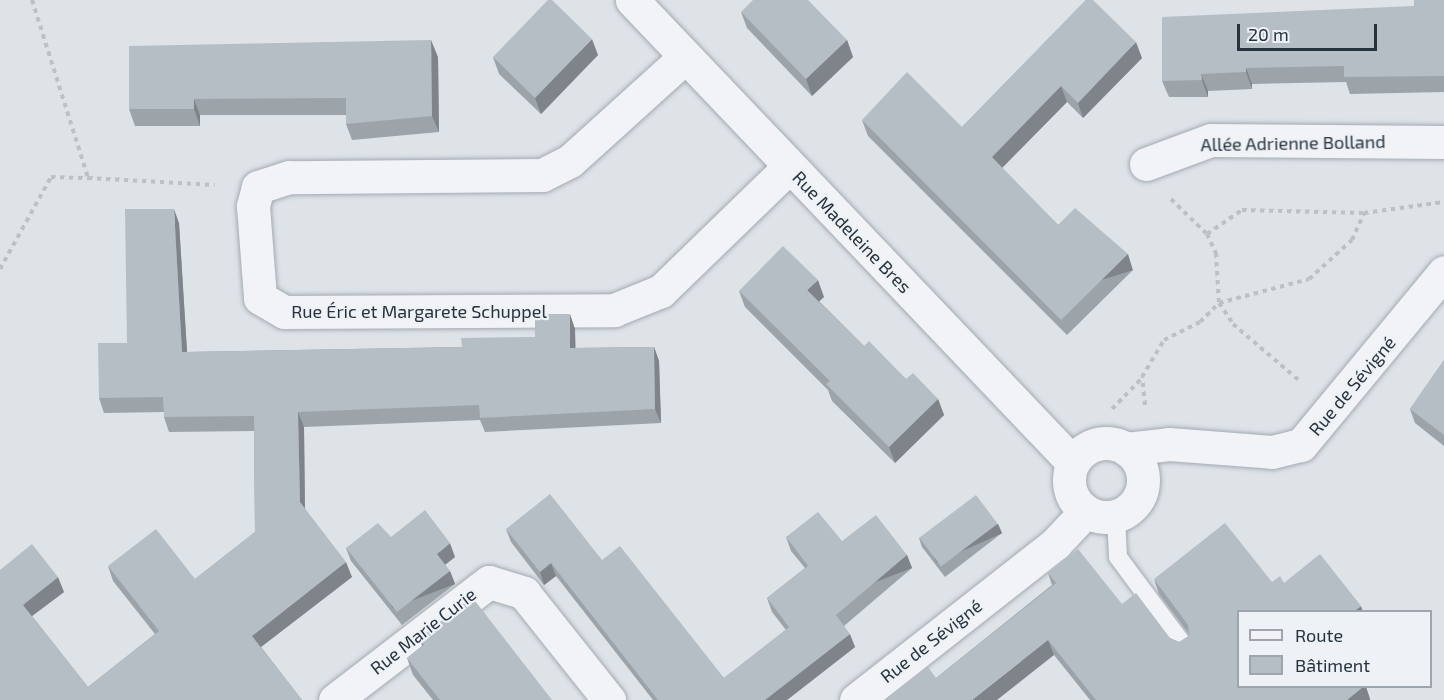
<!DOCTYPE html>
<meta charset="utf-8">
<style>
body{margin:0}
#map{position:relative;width:1444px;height:700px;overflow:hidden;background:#dee3e8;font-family:"Exo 2",sans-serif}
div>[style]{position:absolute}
.path>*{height:4px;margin-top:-2px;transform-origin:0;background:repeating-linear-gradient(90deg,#bcc1c6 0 4.5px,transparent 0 9px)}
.roads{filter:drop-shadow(0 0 2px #a3aab2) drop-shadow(0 0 2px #a3aab2)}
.service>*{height:18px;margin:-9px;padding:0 9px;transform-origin:9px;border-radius:9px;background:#f1f3f6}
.minor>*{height:33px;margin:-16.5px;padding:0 16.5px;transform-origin:16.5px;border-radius:16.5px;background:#f1f3f6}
.minor>.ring{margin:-16.5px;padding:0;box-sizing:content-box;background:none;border:33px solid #f1f3f6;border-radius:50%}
.wall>*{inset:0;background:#9ca3a9}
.shaded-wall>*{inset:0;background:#7f848a;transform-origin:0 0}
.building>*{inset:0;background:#b5bdc5;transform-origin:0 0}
span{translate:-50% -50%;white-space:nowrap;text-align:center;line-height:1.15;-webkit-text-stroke:4.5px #eef2f6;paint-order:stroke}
.street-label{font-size:18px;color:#27323f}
.legend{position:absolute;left:1237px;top:610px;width:195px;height:78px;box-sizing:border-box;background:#eef2f6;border:2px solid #9ea5ad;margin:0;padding:8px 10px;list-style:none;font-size:18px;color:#27323f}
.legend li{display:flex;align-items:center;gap:12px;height:30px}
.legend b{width:30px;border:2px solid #9ea5ad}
.scale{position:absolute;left:1237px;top:24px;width:140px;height:27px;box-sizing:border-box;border:3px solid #27323f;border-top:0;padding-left:8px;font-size:18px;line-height:21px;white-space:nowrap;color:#27323f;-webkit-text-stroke:4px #eef2f6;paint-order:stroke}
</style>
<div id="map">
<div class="path">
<i style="left:32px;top:0;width:187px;rotate:72.5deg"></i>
<i style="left:88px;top:178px;width:127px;rotate:3.2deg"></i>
<i style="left:1171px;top:199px;width:50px;rotate:44.2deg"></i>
<i style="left:1207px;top:234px;width:42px;rotate:-34.4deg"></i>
<i style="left:1242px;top:210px;width:122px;rotate:1.4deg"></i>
<i style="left:1207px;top:234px;width:21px;rotate:65deg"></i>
<i style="left:1216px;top:253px;width:50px;rotate:86.6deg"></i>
<i style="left:1219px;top:303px;width:25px;rotate:56deg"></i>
<i style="left:1233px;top:324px;width:89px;rotate:40.5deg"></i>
<i style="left:0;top:269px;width:105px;rotate:-61deg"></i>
<i style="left:51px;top:177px;width:37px;rotate:2deg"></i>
<i style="left:1145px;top:405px;width:28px;rotate:-96deg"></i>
<i style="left:1142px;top:377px;width:43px;rotate:-59.3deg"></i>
<i style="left:1164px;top:340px;width:40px;rotate:-26.6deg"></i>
<i style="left:1200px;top:322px;width:27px;rotate:-45deg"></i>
<i style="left:1219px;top:303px;width:93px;rotate:-14.9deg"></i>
<i style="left:1309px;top:279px;width:58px;rotate:-42.2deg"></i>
<i style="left:1352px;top:240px;width:30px;rotate:-66deg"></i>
<i style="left:1364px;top:213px;width:81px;rotate:-7.8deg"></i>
<i style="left:1112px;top:409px;width:43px;rotate:-45.9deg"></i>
</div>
<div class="roads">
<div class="service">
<i style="left:1116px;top:516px;width:41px;rotate:87.2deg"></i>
<i style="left:1118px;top:557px;width:111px;rotate:53.4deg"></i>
</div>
<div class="minor">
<i style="left:632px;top:0;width:639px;rotate:46.39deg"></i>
<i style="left:685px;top:57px;width:155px;rotate:137.9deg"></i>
<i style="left:570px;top:161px;width:31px;rotate:153deg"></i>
<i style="left:542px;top:175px;width:253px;rotate:179.5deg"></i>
<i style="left:289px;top:177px;width:33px;rotate:162deg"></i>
<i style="left:258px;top:187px;width:20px;rotate:105deg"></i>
<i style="left:253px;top:206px;width:92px;rotate:85.6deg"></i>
<i style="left:260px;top:298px;width:28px;rotate:30deg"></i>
<i style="left:284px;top:312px;width:330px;rotate:-0.3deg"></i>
<i style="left:614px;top:310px;width:51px;rotate:-22deg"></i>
<i style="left:661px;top:291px;width:178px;rotate:-44.1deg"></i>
<i style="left:1146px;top:164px;width:69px;rotate:-20.3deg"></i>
<i style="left:1211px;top:140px;width:233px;rotate:0.5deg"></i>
<i class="ring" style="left:1069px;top:443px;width:41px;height:41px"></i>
<i style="left:1126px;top:449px;width:43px;rotate:-6.6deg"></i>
<i style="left:1169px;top:444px;width:103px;rotate:4.4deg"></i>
<i style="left:1272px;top:452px;width:30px;rotate:-14deg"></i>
<i style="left:1301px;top:445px;width:224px;rotate:-50.4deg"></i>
<i style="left:335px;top:700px;width:194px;rotate:-37.5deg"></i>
<i style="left:489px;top:582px;width:37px;rotate:17deg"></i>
<i style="left:524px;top:593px;width:137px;rotate:51.5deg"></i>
<i style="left:856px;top:700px;width:253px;rotate:-38.1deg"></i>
<i style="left:1055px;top:544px;width:45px;rotate:-46.8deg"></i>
</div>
</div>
<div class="wall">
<i style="clip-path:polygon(1086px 0,1142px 58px,1083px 118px,1067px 102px,1002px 168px,1058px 225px,1133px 270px,1067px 335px,868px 136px,862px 120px,962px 127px)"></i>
<i style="clip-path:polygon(1444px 0,1444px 92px,1350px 94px,1346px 82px,1252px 84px,1252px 89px,1208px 91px,1208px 97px,1169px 97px,1162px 81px,1414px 6px)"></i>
<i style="clip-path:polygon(741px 12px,847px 40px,853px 57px,812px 96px,747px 28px)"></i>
<i style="clip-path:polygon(598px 55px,541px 114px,499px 74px,493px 57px)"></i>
<i style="clip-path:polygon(438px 57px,439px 132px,352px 140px,346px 124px,346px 115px,200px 115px,200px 126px,135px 126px,129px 109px)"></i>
<i style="clip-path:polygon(179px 223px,187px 352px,462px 347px,535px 337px,575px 329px,575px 348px,654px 347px,659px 361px,661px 423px,485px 432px,480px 420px,304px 427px,305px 509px,352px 577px,261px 647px,302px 700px,0 700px,0 570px,64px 592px,32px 616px,88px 687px,155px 634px,113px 581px,108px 566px,195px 579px,255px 532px,254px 431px,169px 432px,164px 417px,164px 412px,104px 413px,99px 398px,127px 343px)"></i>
<i style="clip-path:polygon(739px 291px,824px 297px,819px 301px,864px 346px,906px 379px,938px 399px,944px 415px,895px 463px,832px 401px,828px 390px,745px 307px)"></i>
<i style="clip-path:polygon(1444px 360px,1444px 446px,1415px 423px,1410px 409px)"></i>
<i style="clip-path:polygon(998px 524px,1002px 533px,945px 577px,922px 547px,919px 538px)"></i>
<i style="clip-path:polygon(506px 529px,602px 560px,724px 678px,786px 630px,772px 612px,767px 598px,805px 568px,791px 551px,786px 537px,842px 541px,907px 555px,912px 568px,844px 626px,855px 647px,787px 700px,653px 700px,556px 576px,544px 585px,511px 542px)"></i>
<i style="clip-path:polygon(391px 537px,455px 557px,445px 565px,450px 571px,455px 584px,402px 625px,351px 561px,346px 548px)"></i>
<i style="clip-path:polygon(1048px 573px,1122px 604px,1170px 638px,1179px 642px,1189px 636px,1188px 633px,1159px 594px,1154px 579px,1239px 687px,1366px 687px,1370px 699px,1090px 700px,1054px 655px,936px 678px,1052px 585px)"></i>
<i style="clip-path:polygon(419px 638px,552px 700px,433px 700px,413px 675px,407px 658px,422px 646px)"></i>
</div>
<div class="shaded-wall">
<i style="clip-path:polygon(592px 39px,598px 55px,541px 114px,535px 98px)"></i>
<i style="clip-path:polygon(431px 40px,438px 57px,439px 132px,432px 116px)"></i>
<i style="clip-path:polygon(847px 40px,853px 57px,812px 96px,806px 79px)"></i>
<i style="clip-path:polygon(1136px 42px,1142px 58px,1083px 118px,1078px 103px)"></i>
<i style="clip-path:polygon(1246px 68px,1252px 84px,1252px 89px,1246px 72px)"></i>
<i style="clip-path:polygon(1201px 74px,1208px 91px,1208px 97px,1202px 80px)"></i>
<i style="clip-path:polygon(1061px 86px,1067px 102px,997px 173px,992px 157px)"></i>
<i style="clip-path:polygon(194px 99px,200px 115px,200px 126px,194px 109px)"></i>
<i style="clip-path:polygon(174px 209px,179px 223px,188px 367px,182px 352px)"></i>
<i style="left:1128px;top:254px;width:17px;height:94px;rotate:73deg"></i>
<i style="clip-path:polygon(818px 280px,824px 297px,814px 306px,807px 290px)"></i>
<i style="clip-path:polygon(570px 314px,575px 329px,576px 363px,570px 348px)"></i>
<i style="clip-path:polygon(654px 347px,659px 361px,661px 423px,655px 409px)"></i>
<i style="clip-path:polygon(938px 399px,944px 415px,895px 463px,889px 447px)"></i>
<i style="clip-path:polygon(298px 412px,304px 427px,305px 517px,300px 502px)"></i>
<i style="left:998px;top:524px;width:10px;height:72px;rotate:66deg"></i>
<i style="clip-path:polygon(450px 543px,455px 557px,442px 567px,437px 554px)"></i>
<i style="left:907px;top:555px;width:14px;height:93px;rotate:69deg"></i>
<i style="clip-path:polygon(346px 562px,352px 577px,257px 650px,252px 636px)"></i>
<i style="clip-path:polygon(551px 563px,556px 576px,544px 585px,540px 572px)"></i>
<i style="left:450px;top:571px;width:14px;height:67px;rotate:69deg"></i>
<i style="clip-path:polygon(58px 577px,64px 592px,28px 619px,23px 605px)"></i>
<i style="clip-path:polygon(1361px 606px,1363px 612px,1353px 612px)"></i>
<i style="clip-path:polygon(850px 634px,855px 647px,787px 700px,765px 700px)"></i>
<i style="clip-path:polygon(1048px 640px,1054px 655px,997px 700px,972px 700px)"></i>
<i style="clip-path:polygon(1363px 687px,1366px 687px,1370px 699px,1370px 700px,1347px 700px)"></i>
</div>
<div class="building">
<i style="clip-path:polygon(548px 0,552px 0,592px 39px,535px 98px,493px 57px)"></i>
<i style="clip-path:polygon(753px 0,808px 0,847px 40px,806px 79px,741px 12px)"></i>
<i style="clip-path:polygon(1086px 0,1093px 0,1136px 42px,1078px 103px,1061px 86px,992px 157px,1058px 225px,1075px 208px,1128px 254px,1061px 320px,862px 120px,907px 72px,962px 127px)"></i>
<i style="clip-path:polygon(1414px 0,1444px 0,1444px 76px,1344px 77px,1344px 66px,1246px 68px,1246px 72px,1201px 74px,1202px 80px,1162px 81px,1162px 17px,1414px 6px)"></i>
<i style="clip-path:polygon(431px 40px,432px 116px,346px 124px,346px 98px,194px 99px,194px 109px,129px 109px,129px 46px)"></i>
<i style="clip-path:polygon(125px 209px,174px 209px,182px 352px,462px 347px,461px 338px,535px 337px,535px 314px,570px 314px,570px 348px,654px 347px,655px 409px,480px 418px,479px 405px,298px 412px,300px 502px,346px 562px,252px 636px,302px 700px,0 700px,0 570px,32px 544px,58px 577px,23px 605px,88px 687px,159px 631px,108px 566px,156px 529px,195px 579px,255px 532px,254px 416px,164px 417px,163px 397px,99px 398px,98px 343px,127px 343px)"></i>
<i style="clip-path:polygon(783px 246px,818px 280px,807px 290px,864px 346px,869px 341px,906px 379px,913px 373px,938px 399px,889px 447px,826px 384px,830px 381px,739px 291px)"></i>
<i style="clip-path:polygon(1444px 360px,1444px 435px,1410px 409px)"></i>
<i style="clip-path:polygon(550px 494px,602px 560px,620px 546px,724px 678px,789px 627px,767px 598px,808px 566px,786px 537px,818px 512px,842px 541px,876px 515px,907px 555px,836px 615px,850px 634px,765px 700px,658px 700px,551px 563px,540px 572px,506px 529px)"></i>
<i style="left:976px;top:495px;width:36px;height:71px;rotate:53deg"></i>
<i style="clip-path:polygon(425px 510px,450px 543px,437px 554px,450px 571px,397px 612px,346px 548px,378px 523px,391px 537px)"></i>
<i style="clip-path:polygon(1225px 523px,1272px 582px,1280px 576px,1284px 583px,1320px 554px,1361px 606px,1353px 612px,1239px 612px,1239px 687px,1363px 687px,1347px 700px,1096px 700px,1048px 640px,972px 700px,885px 700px,928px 667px,936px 678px,1056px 583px,1048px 573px,1078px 549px,1122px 604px,1136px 593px,1170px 638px,1179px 642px,1189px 636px,1188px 625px,1154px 579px)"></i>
<i style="clip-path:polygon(472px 597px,552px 700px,440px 700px,407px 658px,424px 645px,419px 638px)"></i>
</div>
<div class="street-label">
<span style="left:1293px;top:143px;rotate:-1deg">Allée Adrienne Bolland</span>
<span style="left:852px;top:232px;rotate:46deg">Rue Madeleine Bres</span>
<span style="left:419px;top:311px">Rue Éric et Margarete Schuppel</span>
<span style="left:1352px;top:386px;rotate:-50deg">Rue de Sévigné</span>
<span style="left:423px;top:631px;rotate:-38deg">Rue Marie Curie</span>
<span style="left:931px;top:641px;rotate:-38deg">Rue de Sévigné</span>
</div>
<ul class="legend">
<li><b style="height:8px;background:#f1f3f6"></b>Route</li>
<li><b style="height:16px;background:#b5bdc5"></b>Bâtiment</li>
</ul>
<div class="scale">20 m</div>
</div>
